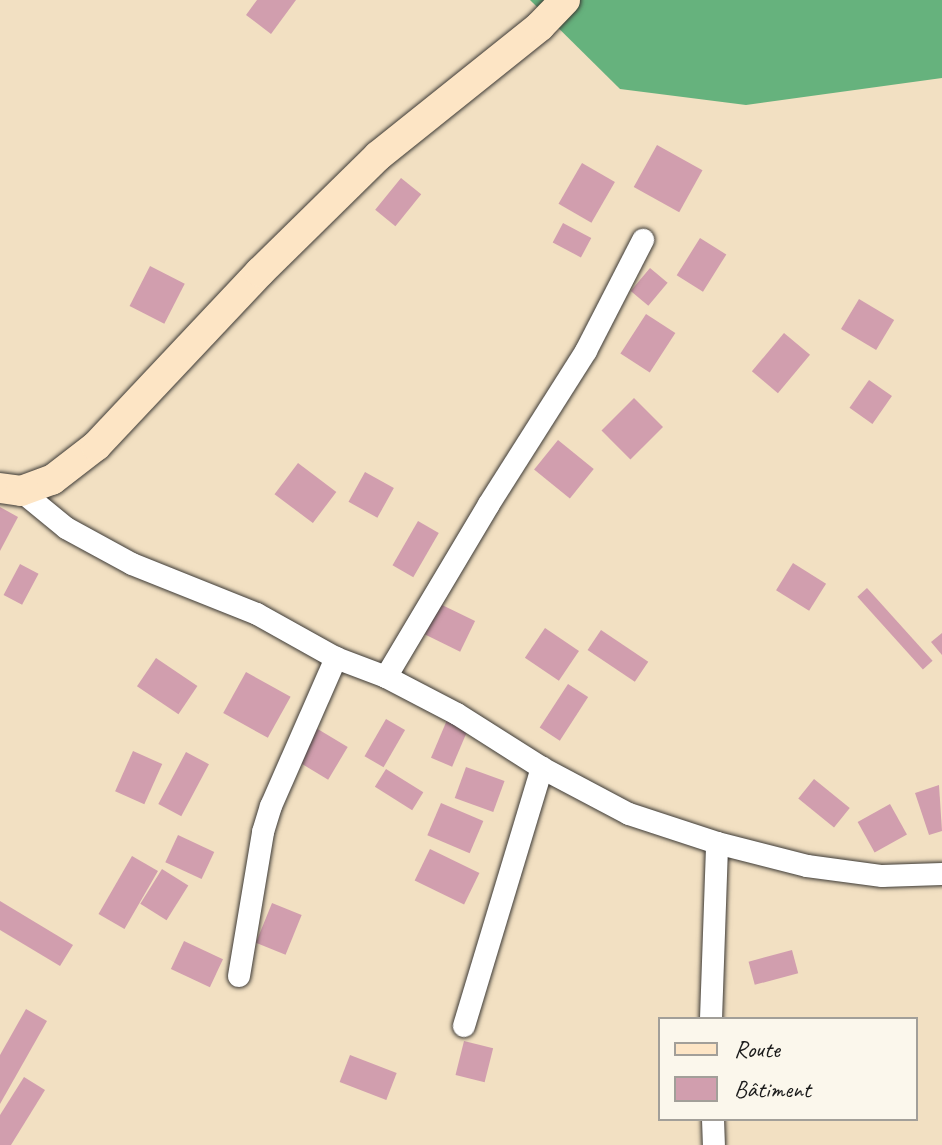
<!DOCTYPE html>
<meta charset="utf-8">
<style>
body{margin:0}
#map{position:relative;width:942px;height:1145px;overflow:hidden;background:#f2e0c2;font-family:Caveat,sans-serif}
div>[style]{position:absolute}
.forest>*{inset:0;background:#66b27d}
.building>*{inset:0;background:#d19eae;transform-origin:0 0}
.roads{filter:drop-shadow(0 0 2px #3c3935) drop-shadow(0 0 2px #3c3935)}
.street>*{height:22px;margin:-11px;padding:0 11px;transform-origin:11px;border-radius:11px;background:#fff}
.secondary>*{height:30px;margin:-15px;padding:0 15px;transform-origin:15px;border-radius:15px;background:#fde5c5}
span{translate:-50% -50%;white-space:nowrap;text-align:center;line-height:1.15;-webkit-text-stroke:6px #fbf7ec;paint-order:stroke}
.legend{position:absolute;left:658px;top:1017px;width:260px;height:104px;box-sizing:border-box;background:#fbf7ec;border:2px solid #a29f99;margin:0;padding:10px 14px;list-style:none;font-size:24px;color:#1c1c1c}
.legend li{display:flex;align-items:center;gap:16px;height:40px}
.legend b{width:40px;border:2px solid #a29f99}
</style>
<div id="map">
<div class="forest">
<i style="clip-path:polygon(530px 0,942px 0,942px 78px,746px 105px,620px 89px)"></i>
</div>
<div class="building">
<i style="clip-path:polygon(257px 0,296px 0,271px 34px,246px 15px)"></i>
<i style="left:657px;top:145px;width:52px;height:48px;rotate:29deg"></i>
<i style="left:582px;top:163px;width:38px;height:47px;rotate:30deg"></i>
<i style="left:401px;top:178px;width:26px;height:41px;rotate:39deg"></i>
<i style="left:563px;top:223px;width:32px;height:22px;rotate:28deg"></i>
<i style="left:700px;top:238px;width:31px;height:44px;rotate:32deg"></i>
<i style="left:150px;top:266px;width:39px;height:45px;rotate:27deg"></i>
<i style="left:650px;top:268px;width:23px;height:30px;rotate:40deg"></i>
<i style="left:859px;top:299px;width:41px;height:35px;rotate:31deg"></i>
<i style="left:646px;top:314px;width:35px;height:47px;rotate:33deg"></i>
<i style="left:784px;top:333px;width:34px;height:50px;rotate:40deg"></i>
<i style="left:869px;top:380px;width:28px;height:34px;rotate:35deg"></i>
<i style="left:634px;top:398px;width:41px;height:46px;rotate:45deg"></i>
<i style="left:558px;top:440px;width:46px;height:38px;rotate:39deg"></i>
<i style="left:298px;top:463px;width:48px;height:39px;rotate:37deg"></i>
<i style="left:365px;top:472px;width:33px;height:34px;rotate:29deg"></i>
<i style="clip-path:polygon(0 507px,18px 517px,0 551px)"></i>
<i style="left:418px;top:521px;width:24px;height:51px;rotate:30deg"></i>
<i style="left:793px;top:563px;width:39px;height:32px;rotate:32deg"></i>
<i style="left:20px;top:564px;width:21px;height:35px;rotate:28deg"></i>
<i style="left:867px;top:588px;width:98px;height:13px;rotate:48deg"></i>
<i style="left:440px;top:604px;width:39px;height:34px;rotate:26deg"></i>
<i style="left:545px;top:628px;width:41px;height:36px;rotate:34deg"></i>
<i style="left:601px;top:630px;width:57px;height:24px;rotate:34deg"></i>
<i style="clip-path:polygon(942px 633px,942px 655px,931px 642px)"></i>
<i style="left:156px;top:658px;width:50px;height:34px;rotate:34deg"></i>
<i style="left:246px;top:672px;width:51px;height:47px;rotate:29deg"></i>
<i style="left:568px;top:684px;width:24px;height:52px;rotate:33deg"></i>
<i style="left:386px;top:719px;width:22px;height:43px;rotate:30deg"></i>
<i style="left:447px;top:720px;width:23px;height:41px;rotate:23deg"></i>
<i style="left:316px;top:728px;width:37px;height:38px;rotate:31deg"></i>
<i style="left:133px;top:751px;width:32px;height:44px;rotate:24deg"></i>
<i style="left:186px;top:752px;width:26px;height:59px;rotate:28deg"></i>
<i style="left:466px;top:767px;width:41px;height:33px;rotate:20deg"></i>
<i style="left:386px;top:769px;width:44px;height:21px;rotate:32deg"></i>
<i style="left:814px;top:779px;width:46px;height:25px;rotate:39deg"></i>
<i style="clip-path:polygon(939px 785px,942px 831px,929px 835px,915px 793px)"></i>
<i style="left:441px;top:803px;width:46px;height:35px;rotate:23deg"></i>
<i style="left:890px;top:804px;width:35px;height:37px;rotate:61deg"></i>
<i style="left:178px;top:835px;width:40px;height:30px;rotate:25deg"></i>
<i style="left:430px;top:849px;width:55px;height:35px;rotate:26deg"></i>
<i style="left:132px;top:856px;width:30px;height:67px;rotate:30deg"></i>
<i style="left:162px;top:869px;width:31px;height:41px;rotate:32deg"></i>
<i style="clip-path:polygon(0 901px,73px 945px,60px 966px,0 930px)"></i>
<i style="left:272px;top:903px;width:32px;height:43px;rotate:22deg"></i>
<i style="left:184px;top:941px;width:43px;height:31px;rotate:25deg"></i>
<i style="left:792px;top:950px;width:24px;height:45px;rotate:75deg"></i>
<i style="clip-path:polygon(26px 1009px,47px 1021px,0 1104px,0 1055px)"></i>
<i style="left:464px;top:1041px;width:30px;height:35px;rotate:14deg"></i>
<i style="left:350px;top:1055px;width:50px;height:29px;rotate:21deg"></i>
<i style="clip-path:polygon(24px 1077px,45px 1090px,11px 1145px,0 1145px,0 1115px)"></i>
</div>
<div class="roads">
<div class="street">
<i style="left:21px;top:491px;width:58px;rotate:39.4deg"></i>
<i style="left:66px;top:528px;width:75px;rotate:28.6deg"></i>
<i style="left:132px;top:564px;width:135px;rotate:21.8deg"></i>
<i style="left:257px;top:614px;width:90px;rotate:29.1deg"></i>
<i style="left:336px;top:658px;width:53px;rotate:20.8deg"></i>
<i style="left:386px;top:677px;width:80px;rotate:27.5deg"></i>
<i style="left:457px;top:714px;width:101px;rotate:32.4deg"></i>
<i style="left:542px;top:768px;width:98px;rotate:27.9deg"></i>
<i style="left:629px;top:814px;width:93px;rotate:18.2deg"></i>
<i style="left:717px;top:843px;width:93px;rotate:14.3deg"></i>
<i style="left:807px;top:866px;width:76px;rotate:7.6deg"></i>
<i style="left:882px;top:876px;width:60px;rotate:-1.9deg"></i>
<i style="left:386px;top:677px;width:201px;rotate:-59.2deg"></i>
<i style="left:489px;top:504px;width:181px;rotate:-57.6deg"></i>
<i style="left:586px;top:351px;width:125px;rotate:-62.8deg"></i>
<i style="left:239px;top:976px;width:146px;rotate:-80.5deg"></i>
<i style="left:263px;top:832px;width:27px;rotate:-73deg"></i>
<i style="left:271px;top:806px;width:162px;rotate:-66.3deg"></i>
<i style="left:711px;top:1019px;width:176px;rotate:-88deg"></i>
<i style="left:464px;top:1026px;width:270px;rotate:-73.2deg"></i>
<i style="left:713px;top:1119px;width:26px;rotate:88deg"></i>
</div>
<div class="secondary">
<i style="left:0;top:488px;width:21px;rotate:8deg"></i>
<i style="left:21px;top:491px;width:33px;rotate:-20deg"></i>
<i style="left:52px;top:480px;width:56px;rotate:-37.7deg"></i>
<i style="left:96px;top:446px;width:239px;rotate:-46.7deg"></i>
<i style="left:260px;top:272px;width:165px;rotate:-44.5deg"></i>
<i style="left:378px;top:156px;width:208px;rotate:-38.7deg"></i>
<i style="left:540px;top:26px;width:36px;rotate:-46deg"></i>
</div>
</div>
<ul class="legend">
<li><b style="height:10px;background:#fde5c5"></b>Route</li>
<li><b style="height:22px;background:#d19eae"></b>Bâtiment</li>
</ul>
</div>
